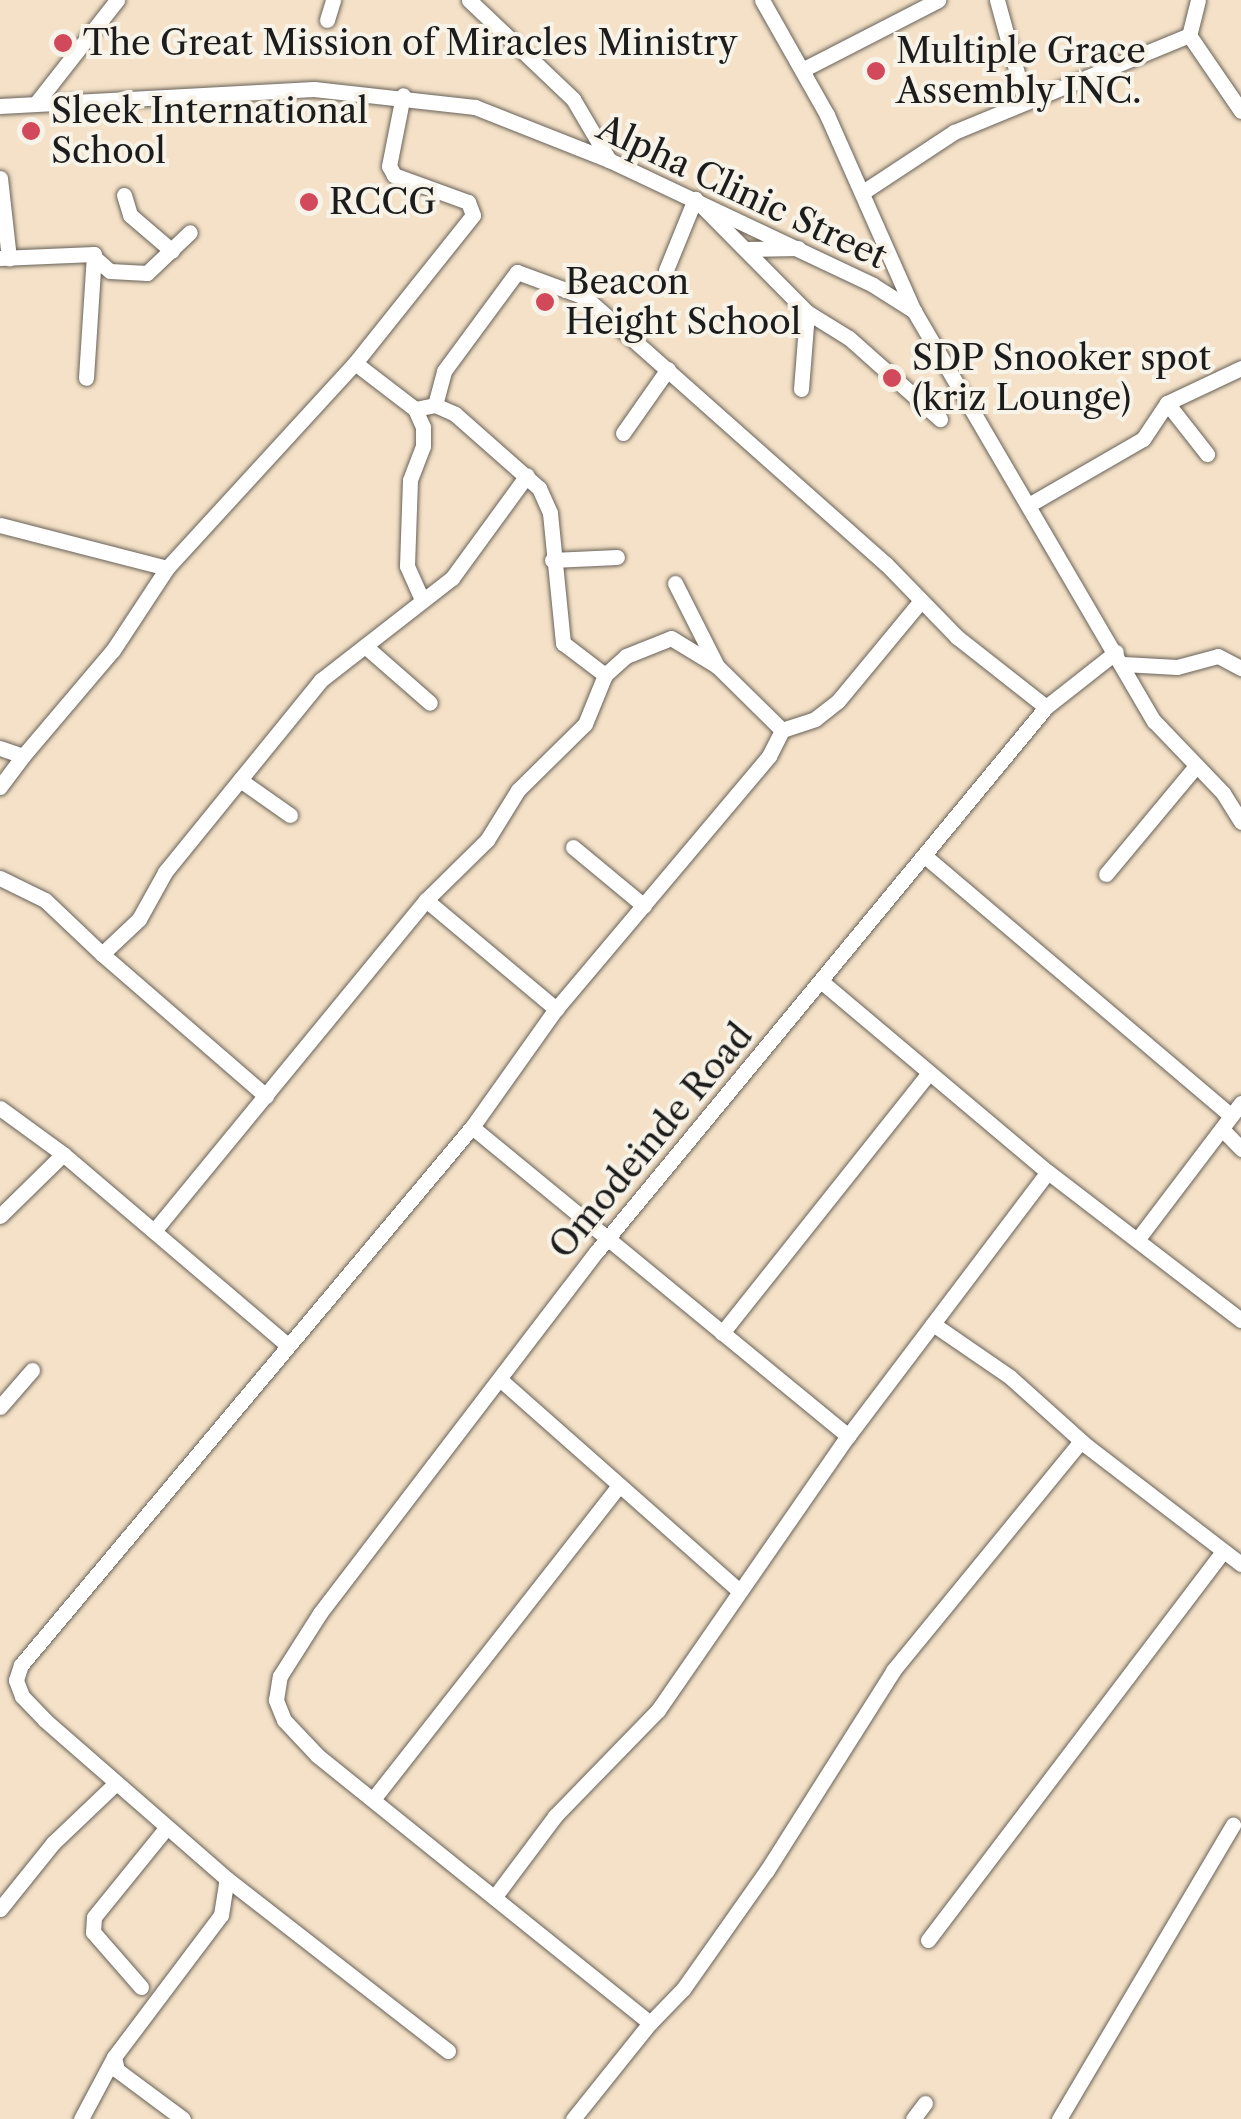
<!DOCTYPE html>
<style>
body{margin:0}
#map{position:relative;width:1241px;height:2119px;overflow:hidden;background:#f4e1c7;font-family:"Libre Caslon Text",serif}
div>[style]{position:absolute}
.roads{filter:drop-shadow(0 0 2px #686158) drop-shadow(0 0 2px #686158)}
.minor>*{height:15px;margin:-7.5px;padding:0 7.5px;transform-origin:7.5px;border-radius:7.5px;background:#fff}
.dots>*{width:28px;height:28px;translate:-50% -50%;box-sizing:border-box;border:5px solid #f7f3e8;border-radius:50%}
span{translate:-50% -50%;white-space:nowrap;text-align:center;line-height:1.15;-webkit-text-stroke:8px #f7f3e8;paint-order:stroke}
.poi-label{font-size:35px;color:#1c1c1c}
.left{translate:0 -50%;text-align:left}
.street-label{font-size:35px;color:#1c1c1c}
</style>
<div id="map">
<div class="roads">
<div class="minor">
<i style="left:469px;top:0;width:144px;rotate:43.6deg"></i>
<i style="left:573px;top:99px;width:71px;rotate:59.5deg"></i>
<i style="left:762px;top:0;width:132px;rotate:60.5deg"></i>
<i style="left:827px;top:115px;width:214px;rotate:66.1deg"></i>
<i style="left:997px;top:0;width:103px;rotate:74.7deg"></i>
<i style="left:1198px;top:0;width:36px;rotate:104deg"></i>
<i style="left:1189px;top:35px;width:92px;rotate:55.6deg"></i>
<i style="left:327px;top:20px;width:21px;rotate:-73deg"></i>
<i style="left:804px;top:69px;width:151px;rotate:-27.2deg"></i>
<i style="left:37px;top:102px;width:130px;rotate:-51.9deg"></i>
<i style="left:0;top:106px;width:314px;rotate:-3.1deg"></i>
<i style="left:314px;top:89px;width:162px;rotate:6.4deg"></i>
<i style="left:475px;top:107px;width:144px;rotate:21.6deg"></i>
<i style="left:609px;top:160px;width:292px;rotate:25.3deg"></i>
<i style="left:873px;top:285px;width:49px;rotate:32.4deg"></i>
<i style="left:914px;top:311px;width:475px;rotate:59.7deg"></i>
<i style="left:1154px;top:721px;width:100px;rotate:46.2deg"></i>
<i style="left:1223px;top:793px;width:34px;rotate:58deg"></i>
<i style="left:0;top:178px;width:81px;rotate:83.6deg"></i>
<i style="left:863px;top:192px;width:109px;rotate:-33.4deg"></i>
<i style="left:954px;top:132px;width:254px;rotate:-22.4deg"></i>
<i style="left:124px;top:195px;width:21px;rotate:73deg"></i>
<i style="left:130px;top:215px;width:55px;rotate:40.6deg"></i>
<i style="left:747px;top:249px;width:51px;rotate:-1.1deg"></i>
<i style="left:0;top:258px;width:94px;rotate:-2.4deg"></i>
<i style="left:94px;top:254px;width:124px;rotate:93.7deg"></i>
<i style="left:96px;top:259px;width:18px;rotate:41deg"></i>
<i style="left:110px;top:271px;width:37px;rotate:3deg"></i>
<i style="left:147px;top:273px;width:59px;rotate:-43.6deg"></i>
<i style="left:666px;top:270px;width:77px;rotate:-67.8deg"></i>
<i style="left:695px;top:199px;width:159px;rotate:45.3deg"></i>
<i style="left:807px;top:312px;width:49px;rotate:31.8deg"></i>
<i style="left:849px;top:338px;width:122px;rotate:41.7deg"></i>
<i style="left:355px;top:363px;width:76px;rotate:37.5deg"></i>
<i style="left:415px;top:409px;width:20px;rotate:66deg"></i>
<i style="left:423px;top:427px;width:19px;rotate:90deg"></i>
<i style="left:423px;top:446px;width:36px;rotate:111deg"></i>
<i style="left:410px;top:480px;width:86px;rotate:92deg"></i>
<i style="left:407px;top:566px;width:37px;rotate:66deg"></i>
<i style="left:801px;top:389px;width:77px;rotate:-85.5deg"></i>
<i style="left:1167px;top:403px;width:65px;rotate:51.9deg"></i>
<i style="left:435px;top:405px;width:35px;rotate:-75deg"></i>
<i style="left:444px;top:371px;width:123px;rotate:-53.6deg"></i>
<i style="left:517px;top:272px;width:72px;rotate:20.2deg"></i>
<i style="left:585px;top:297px;width:402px;rotate:41.6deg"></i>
<i style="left:886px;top:564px;width:102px;rotate:45.8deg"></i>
<i style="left:957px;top:637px;width:113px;rotate:38.2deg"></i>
<i style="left:415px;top:409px;width:20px;rotate:-11deg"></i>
<i style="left:435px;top:405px;width:22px;rotate:24deg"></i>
<i style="left:455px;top:414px;width:112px;rotate:41.4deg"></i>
<i style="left:539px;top:488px;width:27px;rotate:66deg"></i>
<i style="left:550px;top:513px;width:131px;rotate:84.3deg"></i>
<i style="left:563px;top:643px;width:53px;rotate:37.3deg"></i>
<i style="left:623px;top:433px;width:78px;rotate:-54.9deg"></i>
<i style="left:1032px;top:503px;width:128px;rotate:-30deg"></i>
<i style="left:1143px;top:439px;width:43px;rotate:-56.3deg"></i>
<i style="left:1167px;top:403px;width:82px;rotate:-25.3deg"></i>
<i style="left:0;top:525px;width:172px;rotate:14.4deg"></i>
<i style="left:552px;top:560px;width:65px;rotate:-2.6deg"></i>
<i style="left:675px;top:583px;width:93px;rotate:63.2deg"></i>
<i style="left:365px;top:646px;width:86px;rotate:41.2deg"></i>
<i style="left:1123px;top:664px;width:54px;rotate:3.2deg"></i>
<i style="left:1177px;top:667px;width:42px;rotate:-15deg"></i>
<i style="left:1218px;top:656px;width:26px;rotate:28deg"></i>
<i style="left:0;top:748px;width:24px;rotate:19deg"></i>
<i style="left:23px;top:756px;width:39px;rotate:127deg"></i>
<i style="left:23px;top:756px;width:139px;rotate:-49.7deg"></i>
<i style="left:113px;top:650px;width:98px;rotate:-56.6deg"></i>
<i style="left:167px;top:568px;width:278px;rotate:-47.5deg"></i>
<i style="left:355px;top:363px;width:189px;rotate:-51.4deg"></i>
<i style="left:473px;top:215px;width:14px;rotate:-111deg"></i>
<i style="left:468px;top:202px;width:79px;rotate:-160deg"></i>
<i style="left:394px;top:175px;width:10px;rotate:-119deg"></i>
<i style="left:389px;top:166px;width:72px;rotate:-78.8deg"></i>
<i style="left:240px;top:780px;width:61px;rotate:35deg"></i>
<i style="left:573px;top:847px;width:92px;rotate:39.7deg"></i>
<i style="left:926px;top:857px;width:400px;rotate:40.3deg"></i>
<i style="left:1106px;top:874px;width:141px;rotate:-50.2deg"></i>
<i style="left:0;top:878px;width:50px;rotate:26.1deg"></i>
<i style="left:45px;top:900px;width:79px;rotate:43.5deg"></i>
<i style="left:102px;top:954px;width:51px;rotate:-43.4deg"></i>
<i style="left:139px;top:919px;width:54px;rotate:-61deg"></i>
<i style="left:165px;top:872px;width:247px;rotate:-50.9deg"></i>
<i style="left:321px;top:680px;width:166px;rotate:-37.9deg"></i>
<i style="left:452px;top:578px;width:127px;rotate:-53.9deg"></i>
<i style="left:426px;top:900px;width:170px;rotate:40deg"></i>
<i style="left:102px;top:954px;width:217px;rotate:40.9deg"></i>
<i style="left:822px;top:982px;width:295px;rotate:40.1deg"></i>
<i style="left:1048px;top:1172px;width:243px;rotate:37.5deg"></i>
<i style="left:0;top:1108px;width:78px;rotate:36.1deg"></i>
<i style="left:63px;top:1154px;width:292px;rotate:40.4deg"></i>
<i style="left:472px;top:1127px;width:487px;rotate:39.4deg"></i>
<i style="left:1222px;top:1129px;width:28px;rotate:46deg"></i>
<i style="left:0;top:1216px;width:88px;rotate:-44.5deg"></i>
<i style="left:154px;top:1231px;width:428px;rotate:-50.6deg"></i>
<i style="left:426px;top:900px;width:86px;rotate:-44.5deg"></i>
<i style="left:487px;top:840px;width:59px;rotate:-58.2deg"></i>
<i style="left:518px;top:790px;width:94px;rotate:-44.6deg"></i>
<i style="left:585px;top:724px;width:53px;rotate:-67.8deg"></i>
<i style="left:605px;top:675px;width:28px;rotate:-42deg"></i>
<i style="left:626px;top:656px;width:48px;rotate:-21.8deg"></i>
<i style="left:671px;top:638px;width:54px;rotate:31.3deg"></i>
<i style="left:717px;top:666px;width:91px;rotate:44.6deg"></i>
<i style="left:1137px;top:1240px;width:172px;rotate:-52.8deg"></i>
<i style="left:933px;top:1324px;width:93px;rotate:34.5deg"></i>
<i style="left:1010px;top:1377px;width:103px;rotate:41.9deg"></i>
<i style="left:1087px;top:1446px;width:194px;rotate:37.5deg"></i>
<i style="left:722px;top:1333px;width:332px;rotate:-51.5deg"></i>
<i style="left:503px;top:1382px;width:315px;rotate:41.5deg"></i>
<i style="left:0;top:1407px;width:49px;rotate:-49.1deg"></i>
<i style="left:1081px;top:1441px;width:297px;rotate:129.3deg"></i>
<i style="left:893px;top:1671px;width:236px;rotate:122.3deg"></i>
<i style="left:767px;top:1870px;width:146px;rotate:125.2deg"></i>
<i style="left:683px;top:1989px;width:47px;rotate:134.1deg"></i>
<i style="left:650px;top:2023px;width:427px;rotate:-141.2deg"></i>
<i style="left:317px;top:1755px;width:48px;rotate:-133.3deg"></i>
<i style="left:284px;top:1720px;width:22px;rotate:-112deg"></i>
<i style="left:276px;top:1700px;width:24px;rotate:-81deg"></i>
<i style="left:280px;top:1676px;width:75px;rotate:-57.6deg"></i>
<i style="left:320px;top:1613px;width:456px;rotate:-52.6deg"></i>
<i style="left:597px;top:1251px;width:705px;rotate:-50.46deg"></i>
<i style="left:1046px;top:707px;width:89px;rotate:-38.2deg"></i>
<i style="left:374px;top:1798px;width:395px;rotate:-51.9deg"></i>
<i style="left:496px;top:1895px;width:99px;rotate:-53.2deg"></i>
<i style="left:555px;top:1816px;width:148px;rotate:-45.8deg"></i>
<i style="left:658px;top:1710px;width:333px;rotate:-55.3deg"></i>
<i style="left:848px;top:1436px;width:331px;rotate:-52.9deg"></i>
<i style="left:0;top:1909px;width:85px;rotate:-51.2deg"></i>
<i style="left:53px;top:1843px;width:87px;rotate:-43.6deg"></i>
<i style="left:928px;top:1940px;width:488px;rotate:-52.8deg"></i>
<i style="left:141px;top:1987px;width:73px;rotate:-131.1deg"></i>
<i style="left:93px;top:1932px;width:15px;rotate:-86deg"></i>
<i style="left:94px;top:1917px;width:114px;rotate:-51deg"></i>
<i style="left:448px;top:2051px;width:280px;rotate:-142.1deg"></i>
<i style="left:227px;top:1879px;width:242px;rotate:-138.9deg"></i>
<i style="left:45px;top:1720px;width:33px;rotate:-134deg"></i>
<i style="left:22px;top:1696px;width:17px;rotate:-111deg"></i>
<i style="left:16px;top:1680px;width:16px;rotate:-72deg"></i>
<i style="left:21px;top:1665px;width:702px;rotate:-50.03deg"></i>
<i style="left:472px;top:1127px;width:145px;rotate:-54.6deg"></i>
<i style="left:556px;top:1009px;width:331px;rotate:-49.9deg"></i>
<i style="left:769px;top:756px;width:29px;rotate:-63deg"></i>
<i style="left:782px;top:730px;width:35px;rotate:-18deg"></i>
<i style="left:815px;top:719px;width:29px;rotate:-38deg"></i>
<i style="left:838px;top:701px;width:129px;rotate:-50.4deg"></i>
<i style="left:114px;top:2057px;width:13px;rotate:77deg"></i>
<i style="left:117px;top:2070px;width:82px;rotate:36.6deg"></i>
<i style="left:81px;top:2119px;width:70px;rotate:-62deg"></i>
<i style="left:114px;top:2057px;width:178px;rotate:-53deg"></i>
<i style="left:221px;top:1915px;width:36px;rotate:-81deg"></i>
<i style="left:573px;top:2119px;width:123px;rotate:-51.3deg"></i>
<i style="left:913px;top:2119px;width:20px;rotate:-53deg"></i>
<i style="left:1059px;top:2119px;width:342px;rotate:-59.4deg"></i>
</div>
</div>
<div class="dots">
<i style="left:63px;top:43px;background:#d1495b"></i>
<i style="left:876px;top:71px;background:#d1495b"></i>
<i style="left:31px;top:131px;background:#d1495b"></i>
<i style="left:309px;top:202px;background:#d1495b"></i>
<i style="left:545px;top:302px;background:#d1495b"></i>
<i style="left:892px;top:378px;background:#d1495b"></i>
</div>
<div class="poi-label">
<span class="left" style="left:83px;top:43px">The Great Mission of Miracles Ministry</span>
<span class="left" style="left:896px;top:71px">Multiple Grace<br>Assembly INC.</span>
<span class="left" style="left:51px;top:131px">Sleek International<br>School</span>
<span class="left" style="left:329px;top:202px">RCCG</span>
<span class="left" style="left:565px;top:302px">Beacon<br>Height School</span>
<span class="left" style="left:912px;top:378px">SDP Snooker spot<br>(kriz Lounge)</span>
</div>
<div class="street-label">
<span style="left:742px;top:192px;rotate:25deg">Alpha Clinic Street</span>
<span style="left:651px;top:1141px;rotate:-50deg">Omodeinde Road</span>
</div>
</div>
